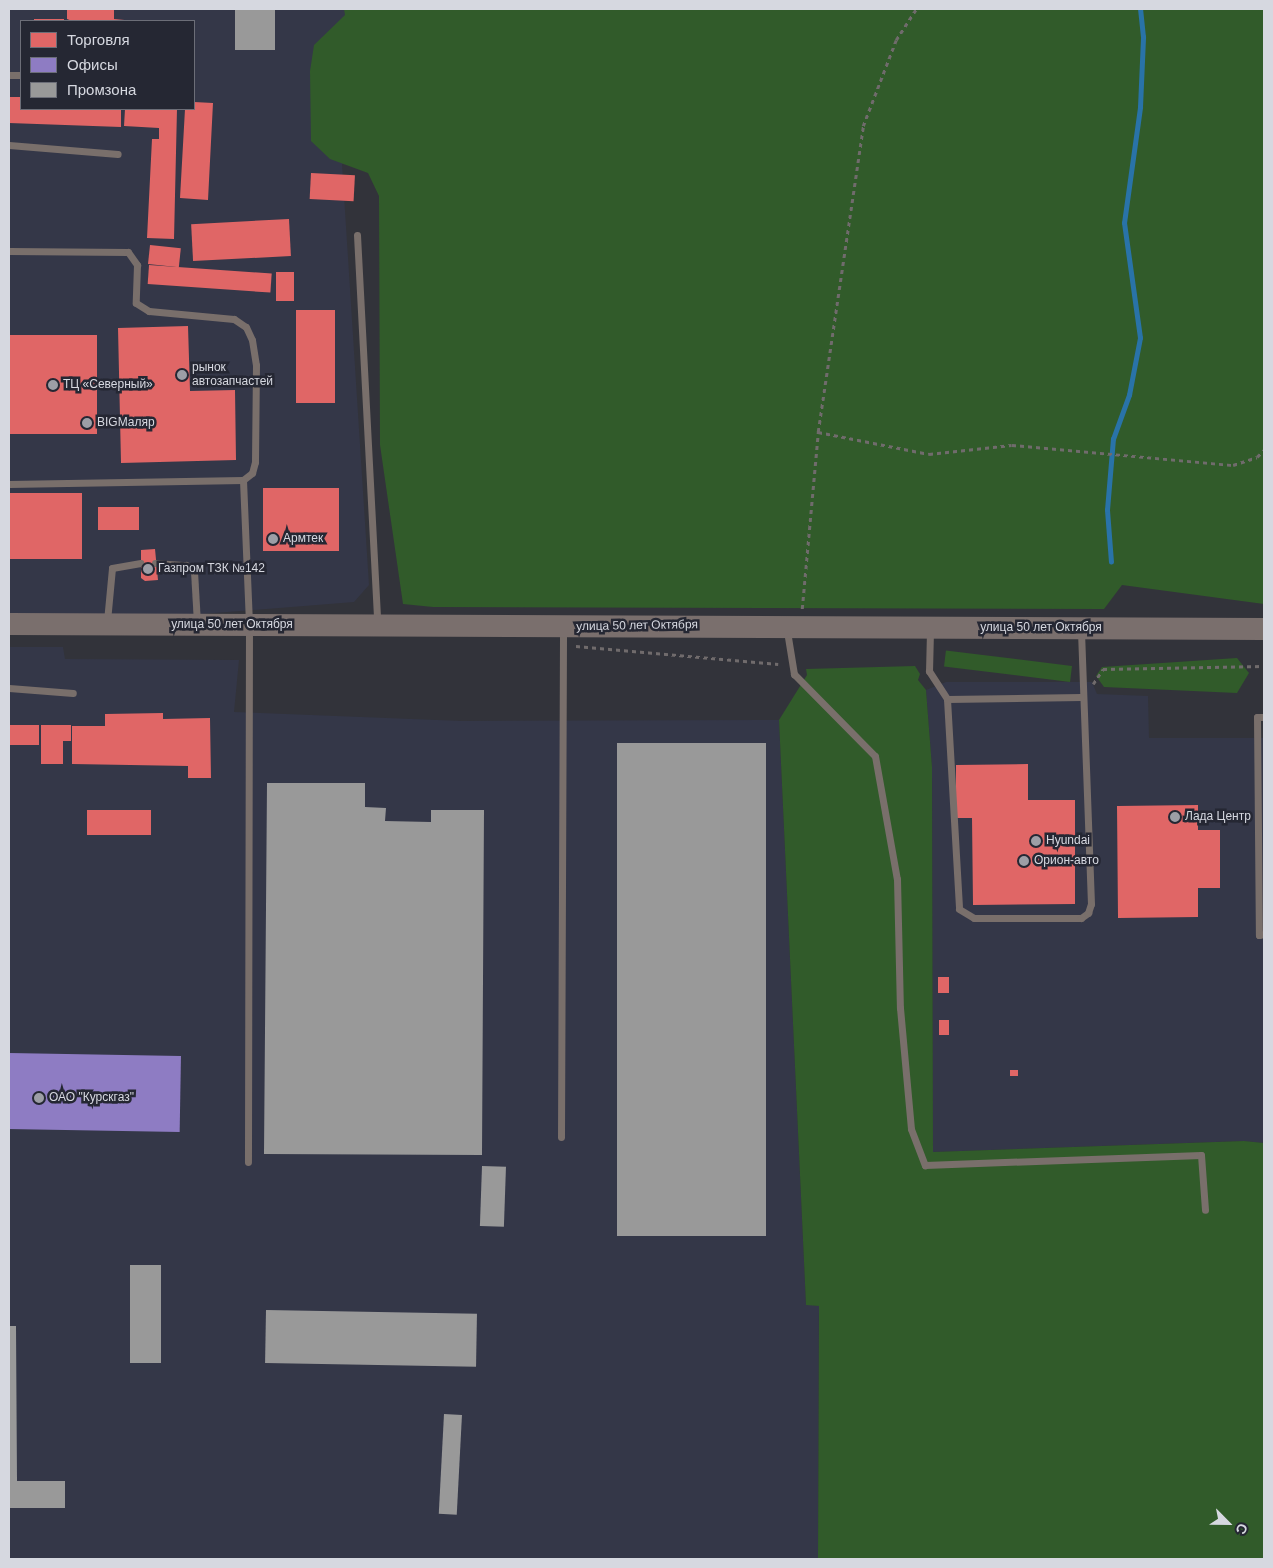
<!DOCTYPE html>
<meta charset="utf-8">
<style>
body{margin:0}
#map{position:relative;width:1273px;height:1568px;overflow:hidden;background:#32333a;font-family:Arial,sans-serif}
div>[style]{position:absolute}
.built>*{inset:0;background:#343748}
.green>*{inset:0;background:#315b2a;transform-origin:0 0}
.shops>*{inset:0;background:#e06666;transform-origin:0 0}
.offices>*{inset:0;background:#8e7cc3;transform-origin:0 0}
.industry>*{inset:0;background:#999;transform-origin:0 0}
.stream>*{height:4.5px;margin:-2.25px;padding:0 2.25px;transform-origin:2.25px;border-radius:2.25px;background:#2973a8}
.path>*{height:2.5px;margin-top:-1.25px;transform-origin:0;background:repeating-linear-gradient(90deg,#706b6c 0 4px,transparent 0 8px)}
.service>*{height:7px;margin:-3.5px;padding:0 3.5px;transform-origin:3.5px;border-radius:3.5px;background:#796f6b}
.primary>*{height:22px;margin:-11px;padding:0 11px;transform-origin:11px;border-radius:11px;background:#7a6f6d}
.dots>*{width:14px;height:14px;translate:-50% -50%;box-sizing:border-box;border:2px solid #252733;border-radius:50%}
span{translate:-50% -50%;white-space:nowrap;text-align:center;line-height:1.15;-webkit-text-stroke:5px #252733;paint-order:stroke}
.poi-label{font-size:12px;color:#d6d8e0}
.left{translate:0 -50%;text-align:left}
.street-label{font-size:12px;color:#d6d8e0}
.frame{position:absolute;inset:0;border:10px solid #d6d8e0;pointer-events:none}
.legend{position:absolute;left:20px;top:20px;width:175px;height:90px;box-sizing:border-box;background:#252733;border:1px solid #6c6e78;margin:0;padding:6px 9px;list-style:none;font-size:15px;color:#d6d8e0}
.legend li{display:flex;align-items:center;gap:10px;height:25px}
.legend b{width:25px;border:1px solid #6c6e78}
.north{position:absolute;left:1203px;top:1498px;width:50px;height:50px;-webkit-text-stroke:4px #252733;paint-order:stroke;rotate:113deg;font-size:14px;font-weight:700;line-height:20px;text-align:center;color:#d6d8e0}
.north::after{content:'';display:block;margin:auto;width:18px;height:22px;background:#d6d8e0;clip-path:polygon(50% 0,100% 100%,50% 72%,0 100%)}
</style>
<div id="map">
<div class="built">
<i style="clip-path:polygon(evenodd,9px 9px,389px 9px,391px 169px,342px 164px,369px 585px,354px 602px,189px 615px,9px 615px,9px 9px,21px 21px,194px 21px,194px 109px,21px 109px,21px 21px)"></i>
<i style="clip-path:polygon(9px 647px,63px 647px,65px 659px,239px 660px,234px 712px,462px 721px,779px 720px,806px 1304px,819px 1306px,818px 1559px,9px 1559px)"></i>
<i style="clip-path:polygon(946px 682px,1092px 682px,1097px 694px,1148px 696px,1149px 738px,1264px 738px,1264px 1143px,1243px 1141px,933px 1152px,932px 767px,926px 690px)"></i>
</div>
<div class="green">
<i style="clip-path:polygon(344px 9px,1264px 9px,1264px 604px,1122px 585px,1104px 609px,433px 607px,403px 604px,380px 445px,379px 196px,368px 173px,330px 159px,311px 141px,310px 71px,314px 45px,345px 15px)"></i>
<i style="clip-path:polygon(1237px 658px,1249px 673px,1237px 693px,1104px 687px,1096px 676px,1102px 667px)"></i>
<i style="clip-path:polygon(915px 666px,920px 674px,918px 680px,926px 690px,932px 767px,933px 1152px,1244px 1141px,1264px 1143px,1264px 1559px,818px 1559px,819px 1306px,806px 1305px,779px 720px,807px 675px,806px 669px)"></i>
<i style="left:1072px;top:666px;width:16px;height:127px;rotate:97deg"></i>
</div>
<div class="shops">
<i style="clip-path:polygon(67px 9px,114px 9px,114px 19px,135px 21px,72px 21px,67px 19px)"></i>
<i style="left:34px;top:19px;width:30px;height:2px"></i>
<i style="clip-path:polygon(9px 97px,21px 97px,21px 109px,121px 109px,121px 127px,9px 123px)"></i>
<i style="clip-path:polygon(194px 102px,213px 103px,208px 200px,180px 198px,185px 109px,194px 109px)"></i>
<i style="clip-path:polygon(125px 109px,177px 109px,174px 239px,147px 238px,152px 139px,159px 139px,159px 128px,124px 126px)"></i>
<i style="left:311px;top:173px;width:44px;height:26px;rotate:3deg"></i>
<i style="left:289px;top:219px;width:37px;height:98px;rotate:87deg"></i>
<i style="left:150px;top:245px;width:31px;height:19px;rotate:6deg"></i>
<i style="left:149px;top:265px;width:123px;height:19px;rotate:4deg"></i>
<i style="left:276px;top:272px;width:18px;height:29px"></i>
<i style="left:296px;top:310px;width:39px;height:93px"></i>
<i style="clip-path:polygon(188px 326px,190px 391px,235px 390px,236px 460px,121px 463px,118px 328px)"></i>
<i style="left:97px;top:335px;width:99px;height:88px;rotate:90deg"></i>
<i style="left:339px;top:488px;width:63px;height:76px;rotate:90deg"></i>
<i style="left:9px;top:493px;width:73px;height:66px"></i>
<i style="left:98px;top:507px;width:41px;height:23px"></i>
<i style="clip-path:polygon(155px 549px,158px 580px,145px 581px,141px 578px,141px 550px)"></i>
<i style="clip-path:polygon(163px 713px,163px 719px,210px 718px,211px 778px,188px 778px,188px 766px,72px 764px,72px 726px,105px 726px,105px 714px)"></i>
<i style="left:9px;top:725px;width:30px;height:20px"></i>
<i style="clip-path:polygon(41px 725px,71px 725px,71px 741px,63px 741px,63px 764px,41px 764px)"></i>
<i style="clip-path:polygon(1028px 764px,1028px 800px,1075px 800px,1075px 904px,973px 905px,972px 818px,956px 818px,956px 765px)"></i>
<i style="clip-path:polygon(1198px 805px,1198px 830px,1220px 830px,1220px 888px,1198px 888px,1198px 917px,1118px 918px,1117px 806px)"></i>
<i style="left:87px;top:810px;width:64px;height:25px"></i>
<i style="left:938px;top:977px;width:11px;height:16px"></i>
<i style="left:939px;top:1020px;width:10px;height:15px"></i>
<i style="left:1010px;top:1070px;width:8px;height:6px"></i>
</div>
<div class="offices">
<i style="left:9px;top:1053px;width:172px;height:76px;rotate:1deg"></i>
</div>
<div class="industry">
<i style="left:235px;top:9px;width:40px;height:41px"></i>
<i style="left:617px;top:743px;width:149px;height:493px"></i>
<i style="clip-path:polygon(267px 783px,365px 783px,365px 807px,386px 808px,385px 821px,431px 822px,431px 810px,484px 810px,482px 1155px,264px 1154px)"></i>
<i style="left:482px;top:1166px;width:24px;height:60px;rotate:2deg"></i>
<i style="left:130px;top:1265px;width:31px;height:98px"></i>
<i style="left:266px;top:1310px;width:211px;height:53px;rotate:1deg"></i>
<i style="clip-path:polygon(9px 1326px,16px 1326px,17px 1481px,65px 1481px,65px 1508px,9px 1508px)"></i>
<i style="left:444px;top:1414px;width:18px;height:100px;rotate:3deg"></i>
</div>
<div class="stream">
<i style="left:1111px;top:562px;width:52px;rotate:-94.4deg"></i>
<i style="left:1107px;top:510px;width:71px;rotate:-85.2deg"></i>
<i style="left:1113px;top:439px;width:47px;rotate:-70deg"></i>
<i style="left:1129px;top:395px;width:58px;rotate:-79.1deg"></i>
<i style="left:1140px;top:338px;width:116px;rotate:-97.9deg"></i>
<i style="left:1124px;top:223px;width:117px;rotate:-82.1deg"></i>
<i style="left:1140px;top:107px;width:70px;rotate:-87.5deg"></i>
<i style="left:1143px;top:37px;width:28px;rotate:-96deg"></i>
</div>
<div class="path">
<i style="left:818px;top:432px;width:113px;rotate:11.2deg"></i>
<i style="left:929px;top:454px;width:83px;rotate:-6.2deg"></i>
<i style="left:1012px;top:445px;width:222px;rotate:5.2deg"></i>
<i style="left:1233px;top:465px;width:25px;rotate:-18deg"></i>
<i style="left:1257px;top:457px;width:10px;rotate:-45deg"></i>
<i style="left:802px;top:609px;width:178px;rotate:-84.8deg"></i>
<i style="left:818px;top:432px;width:309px;rotate:-81.6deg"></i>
<i style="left:863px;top:126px;width:92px;rotate:-69deg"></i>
<i style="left:896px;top:40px;width:37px;rotate:-57deg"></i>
<i style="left:576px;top:646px;width:203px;rotate:5.1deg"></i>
<i style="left:1093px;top:684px;width:18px;rotate:-56deg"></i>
<i style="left:1103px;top:669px;width:161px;rotate:-1.1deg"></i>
</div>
<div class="service">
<i style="left:9px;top:75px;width:12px"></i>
<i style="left:9px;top:145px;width:109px;rotate:4.7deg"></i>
<i style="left:357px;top:235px;width:388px;rotate:87deg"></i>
<i style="left:9px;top:251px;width:119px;rotate:0.5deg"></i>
<i style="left:128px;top:252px;width:16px;rotate:55deg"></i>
<i style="left:137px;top:265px;width:38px;rotate:92deg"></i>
<i style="left:136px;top:303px;width:15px;rotate:32deg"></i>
<i style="left:149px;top:311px;width:85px;rotate:5.4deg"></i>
<i style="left:234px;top:319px;width:14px;rotate:34deg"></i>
<i style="left:246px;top:327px;width:14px;rotate:65deg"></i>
<i style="left:252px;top:340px;width:25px;rotate:81deg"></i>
<i style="left:256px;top:365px;width:97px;rotate:90.6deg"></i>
<i style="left:255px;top:462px;width:11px;rotate:105deg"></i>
<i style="left:252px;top:473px;width:11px;rotate:142deg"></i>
<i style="left:243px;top:480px;width:234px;rotate:179deg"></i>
<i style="left:243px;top:480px;width:145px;rotate:87.6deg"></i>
<i style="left:249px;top:625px;width:537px;rotate:90.11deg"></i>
<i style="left:155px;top:563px;width:31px;rotate:4deg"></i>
<i style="left:186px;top:565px;width:10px;rotate:37deg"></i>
<i style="left:194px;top:571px;width:52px;rotate:86.7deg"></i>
<i style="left:107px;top:621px;width:53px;rotate:-84.6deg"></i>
<i style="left:112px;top:568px;width:29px;rotate:-10deg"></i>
<i style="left:787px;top:631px;width:44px;rotate:80.8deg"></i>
<i style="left:794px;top:674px;width:115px;rotate:45.4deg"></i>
<i style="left:875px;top:756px;width:125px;rotate:79.9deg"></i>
<i style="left:897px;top:879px;width:129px;rotate:88.7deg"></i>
<i style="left:900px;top:1008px;width:121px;rotate:84.8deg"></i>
<i style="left:911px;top:1129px;width:39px;rotate:69deg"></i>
<i style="left:925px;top:1165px;width:276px;rotate:-2.1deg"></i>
<i style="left:1201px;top:1155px;width:55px;rotate:85.8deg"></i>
<i style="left:930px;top:631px;width:40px;rotate:91.4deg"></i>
<i style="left:929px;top:671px;width:33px;rotate:57deg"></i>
<i style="left:947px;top:699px;width:210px;rotate:86.7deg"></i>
<i style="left:959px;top:909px;width:17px;rotate:31deg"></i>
<i style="left:974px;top:918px;width:107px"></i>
<i style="left:1081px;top:918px;width:9px;rotate:-36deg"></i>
<i style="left:1088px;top:913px;width:9px;rotate:-72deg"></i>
<i style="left:1091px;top:904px;width:272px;rotate:-92.1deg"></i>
<i style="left:9px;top:688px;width:64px;rotate:4.5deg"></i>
<i style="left:947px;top:699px;width:134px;rotate:-0.9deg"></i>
<i style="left:1264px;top:717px;width:7px;rotate:180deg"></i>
<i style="left:1257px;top:717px;width:218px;rotate:89.5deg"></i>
<i style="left:1259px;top:935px;width:5px;rotate:-11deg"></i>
<i style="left:561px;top:1137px;width:507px;rotate:-89.77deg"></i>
</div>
<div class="primary">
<i style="left:9px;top:624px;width:1255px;rotate:0.23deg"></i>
</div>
<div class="dots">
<i style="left:182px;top:375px;background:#9d9ea6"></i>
<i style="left:53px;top:385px;background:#9d9ea6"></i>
<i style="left:87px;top:423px;background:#9d9ea6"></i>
<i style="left:273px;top:539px;background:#9d9ea6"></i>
<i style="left:148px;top:569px;background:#9d9ea6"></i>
<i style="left:1175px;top:817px;background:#9d9ea6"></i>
<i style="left:1036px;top:841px;background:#9d9ea6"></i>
<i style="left:1024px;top:861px;background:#9d9ea6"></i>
<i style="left:39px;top:1098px;background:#9d9ea6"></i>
</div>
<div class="poi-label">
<span class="left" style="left:192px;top:375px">рынок<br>автозапчастей</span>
<span class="left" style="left:63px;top:385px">ТЦ «Северный»</span>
<span class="left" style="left:97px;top:423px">BIGМаляр</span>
<span class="left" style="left:283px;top:539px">Армтек</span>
<span class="left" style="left:158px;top:569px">Газпром ТЗК №142</span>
<span class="left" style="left:1185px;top:817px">Лада Центр</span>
<span class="left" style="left:1046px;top:841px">Hyundai</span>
<span class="left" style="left:1034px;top:861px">Орион-авто</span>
<span class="left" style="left:49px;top:1098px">ОАО "Курскгаз"</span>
</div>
<div class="street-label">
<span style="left:232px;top:625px">улица 50 лет Октября</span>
<span style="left:637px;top:626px;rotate:-1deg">улица 50 лет Октября</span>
<span style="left:1041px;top:628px">улица 50 лет Октября</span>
</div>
<div class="frame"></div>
<ul class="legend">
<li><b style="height:14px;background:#e06666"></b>Торговля</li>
<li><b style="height:14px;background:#8e7cc3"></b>Офисы</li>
<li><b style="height:14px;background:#999"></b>Промзона</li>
</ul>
<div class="north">С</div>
</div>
